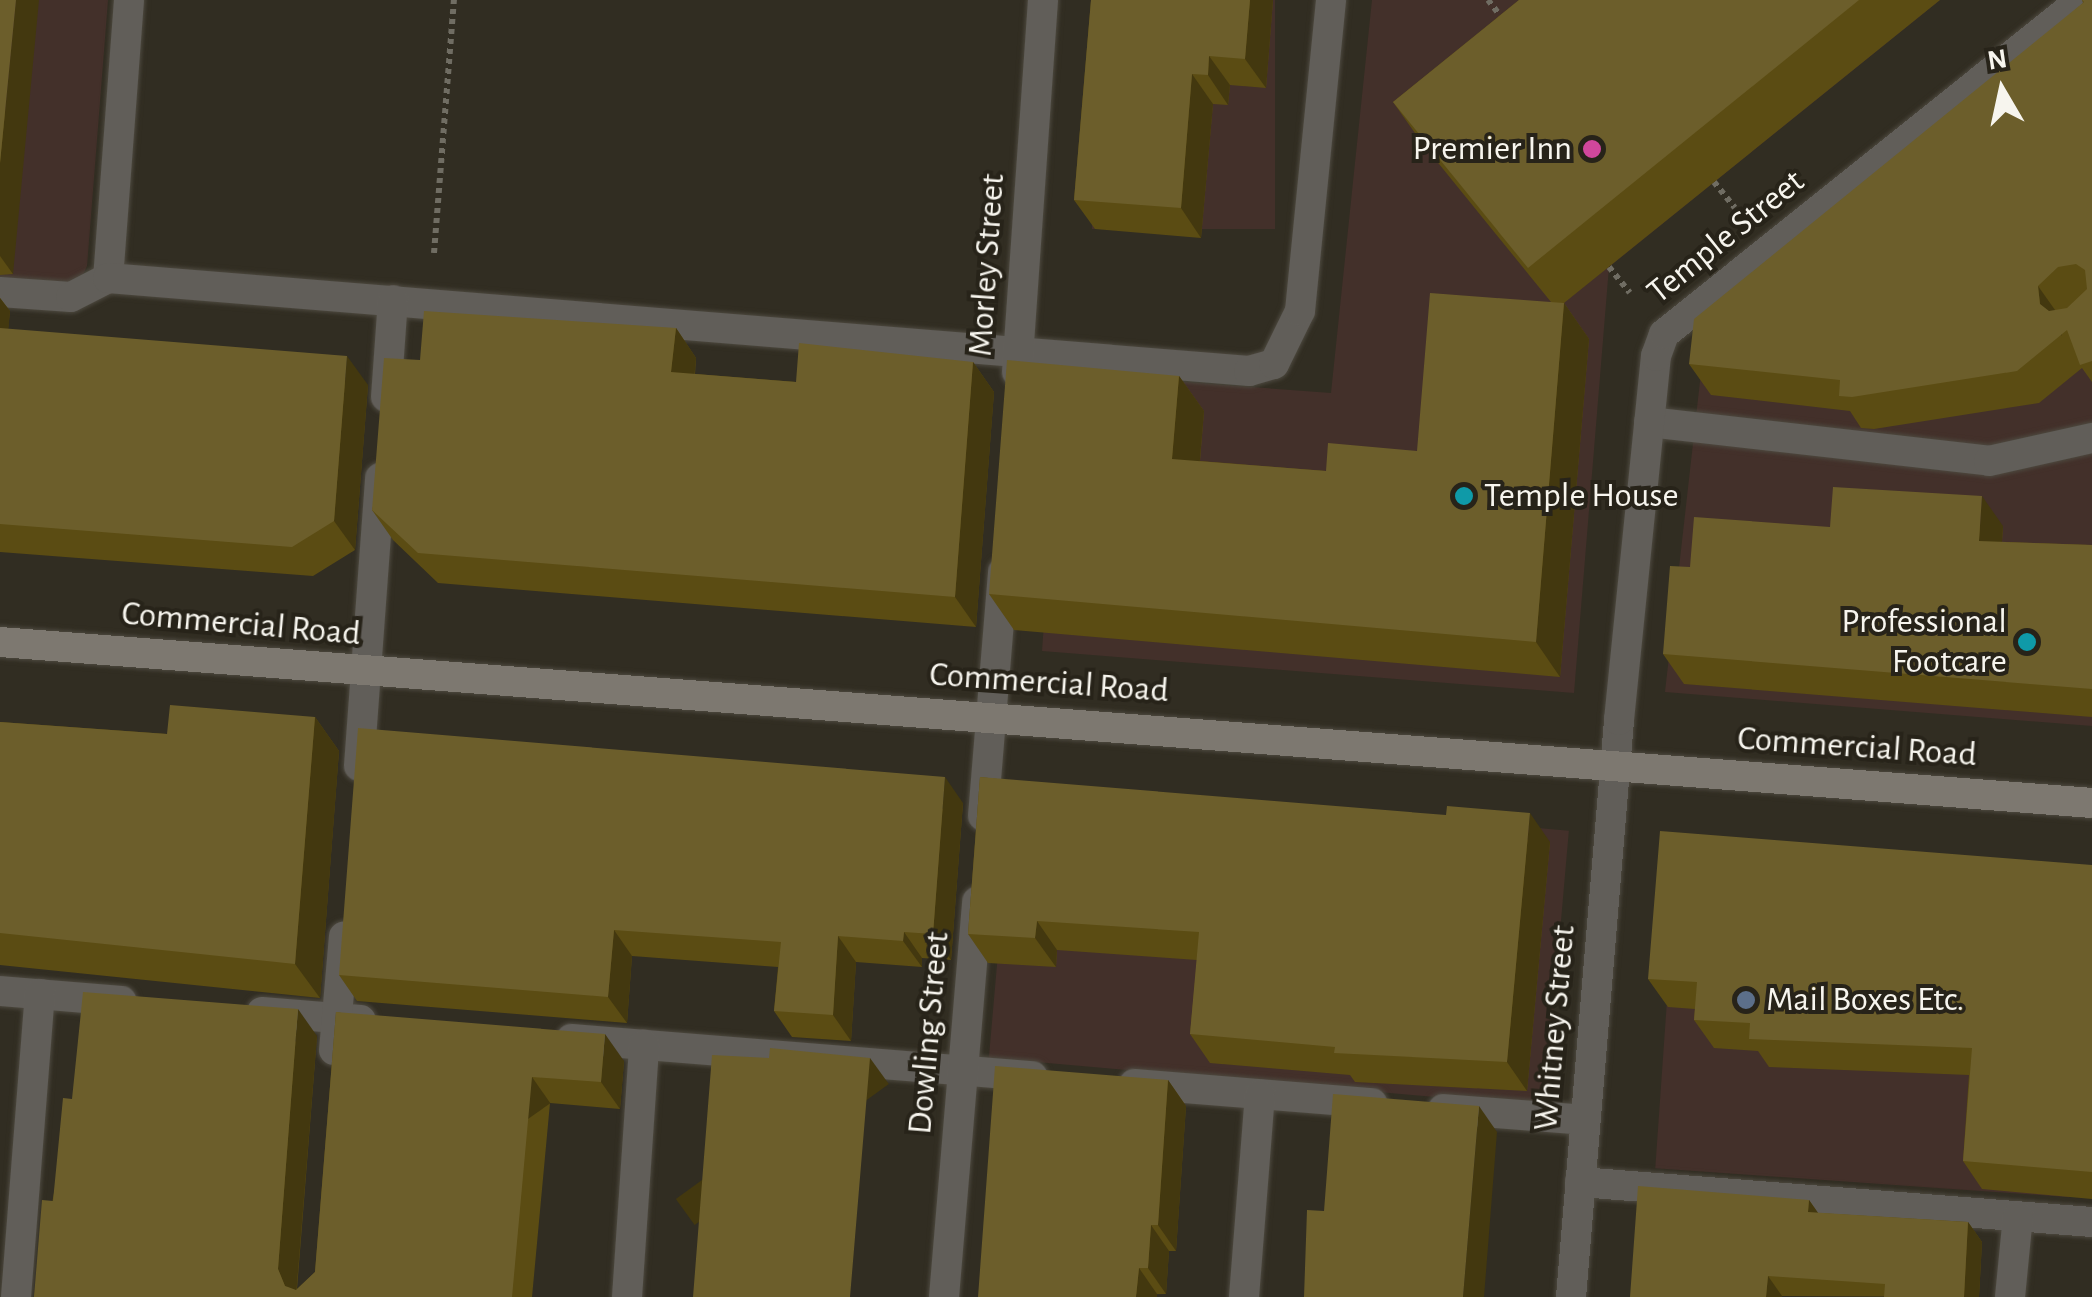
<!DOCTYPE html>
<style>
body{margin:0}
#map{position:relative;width:2092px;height:1297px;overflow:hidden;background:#312d22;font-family:"Alegreya Sans",sans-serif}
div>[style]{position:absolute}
.commercial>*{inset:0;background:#43302a;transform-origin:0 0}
.path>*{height:6px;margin-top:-3px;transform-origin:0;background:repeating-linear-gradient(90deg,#706d63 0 5px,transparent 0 10px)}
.roads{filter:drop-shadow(0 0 2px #4d493f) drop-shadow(0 0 2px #4d493f)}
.lane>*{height:30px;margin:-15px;padding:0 15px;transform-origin:15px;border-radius:15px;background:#615e59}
.street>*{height:30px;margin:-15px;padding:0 15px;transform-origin:15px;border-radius:15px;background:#615e59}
.secondary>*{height:30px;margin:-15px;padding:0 15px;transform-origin:15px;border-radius:15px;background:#7d7870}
.wall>*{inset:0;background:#5b4c13}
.shaded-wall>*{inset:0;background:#43380f;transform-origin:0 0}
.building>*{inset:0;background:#6c5e2b}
.dots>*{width:28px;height:28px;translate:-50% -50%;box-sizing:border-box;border:5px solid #272319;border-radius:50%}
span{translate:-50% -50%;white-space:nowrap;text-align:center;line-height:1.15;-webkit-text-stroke:8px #272319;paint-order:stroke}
.poi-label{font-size:35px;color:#f7f5ee}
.right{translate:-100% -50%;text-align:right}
.left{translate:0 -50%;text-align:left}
.street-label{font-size:35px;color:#f7f5ee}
.north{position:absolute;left:1952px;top:40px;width:100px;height:100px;-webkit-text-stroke:8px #272319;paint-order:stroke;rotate:351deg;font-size:28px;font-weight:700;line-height:40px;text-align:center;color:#f7f5ee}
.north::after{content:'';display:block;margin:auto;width:35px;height:45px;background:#f7f5ee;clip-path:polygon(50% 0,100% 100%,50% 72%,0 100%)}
</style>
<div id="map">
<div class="commercial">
<i style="clip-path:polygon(0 0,108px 0,87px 266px,77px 288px,0 282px)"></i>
<i style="left:1092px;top:0;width:183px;height:229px"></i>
<i style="clip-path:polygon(1372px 0,1940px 0,1609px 267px,1574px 693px,1042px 651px,1062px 373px,1331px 393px)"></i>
<i style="clip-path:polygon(2092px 46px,2092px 726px,1665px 692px,1704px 346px)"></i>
<i style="left:1013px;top:782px;width:558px;height:277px;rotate:5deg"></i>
<i style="left:1678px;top:843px;width:415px;height:326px;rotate:4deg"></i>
</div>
<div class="path">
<i style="left:1488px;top:0;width:24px;rotate:52deg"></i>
<i style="left:1714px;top:182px;width:33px;rotate:51deg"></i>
<i style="left:434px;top:253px;width:254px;rotate:-85.5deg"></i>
<i style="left:1609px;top:267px;width:33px;rotate:51deg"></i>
</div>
<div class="roads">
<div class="lane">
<i style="left:0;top:292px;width:71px;rotate:4deg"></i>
<i style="left:71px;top:297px;width:42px;rotate:-27.2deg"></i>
<i style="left:1649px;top:422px;width:342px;rotate:6.5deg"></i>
<i style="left:1989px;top:461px;width:106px;rotate:-12.6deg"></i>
<i style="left:0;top:991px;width:122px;rotate:4.7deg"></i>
<i style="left:262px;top:1012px;width:99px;rotate:4.6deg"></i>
<i style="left:571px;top:1039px;width:463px;rotate:4.6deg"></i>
<i style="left:1134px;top:1084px;width:239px;rotate:4.6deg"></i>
<i style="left:1443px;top:1109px;width:142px;rotate:4.4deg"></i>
<i style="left:1580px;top:1182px;width:514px;rotate:4.47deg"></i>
<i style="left:16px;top:1297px;width:304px;rotate:-85.5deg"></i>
<i style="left:627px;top:1297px;width:253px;rotate:-86.1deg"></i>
<i style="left:1244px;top:1297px;width:203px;rotate:-85.5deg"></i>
<i style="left:2010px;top:1297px;width:81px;rotate:-84.4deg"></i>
</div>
<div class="street">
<i style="left:129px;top:0;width:279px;rotate:94.3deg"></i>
<i style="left:108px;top:278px;width:1145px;rotate:4.66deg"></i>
<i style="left:1249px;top:371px;width:26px;rotate:-16deg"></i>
<i style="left:1274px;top:364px;width:59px;rotate:-63.9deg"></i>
<i style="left:1300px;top:311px;width:313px;rotate:-84.3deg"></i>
<i style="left:1017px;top:372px;width:373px;rotate:-86deg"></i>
<i style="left:386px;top:397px;width:97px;rotate:-85.9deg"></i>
<i style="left:359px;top:766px;width:289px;rotate:-85.8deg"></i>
<i style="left:983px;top:816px;width:245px;rotate:-85.3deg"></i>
<i style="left:334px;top:1050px;width:114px;rotate:-85deg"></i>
<i style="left:944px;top:1297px;width:397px;rotate:-85.2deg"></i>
<i style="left:1571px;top:1297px;width:579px;rotate:-85.24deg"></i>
<i style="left:1619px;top:720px;width:366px;rotate:-84.2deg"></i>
<i style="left:1656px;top:356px;width:23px;rotate:-70deg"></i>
<i style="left:1664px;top:334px;width:534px;rotate:-38.69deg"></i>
</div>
<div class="secondary">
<i style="left:0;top:642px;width:2098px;rotate:4.4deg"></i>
</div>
</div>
<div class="wall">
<i style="clip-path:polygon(0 0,13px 274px,0 275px)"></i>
<i style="clip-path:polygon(1091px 0,1273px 0,1266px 88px,1230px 85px,1228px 105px,1213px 104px,1201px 238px,1095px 229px,1074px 200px)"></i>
<i style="clip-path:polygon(1519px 0,1940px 0,1564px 303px,1589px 339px,1560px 677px,1014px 630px,989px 594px,1179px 376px,1204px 411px,1200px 461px,1326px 471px,1417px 451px,1551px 302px,1422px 143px,1393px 102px)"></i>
<i style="clip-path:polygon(2082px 0,2092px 0,2092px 382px,2082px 368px,2039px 403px,1874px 429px,1861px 428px,1850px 411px,1711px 395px,1689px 364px,2083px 3px)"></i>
<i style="clip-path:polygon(0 298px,10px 311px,8px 329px,368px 385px,355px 550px,313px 576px,0 552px)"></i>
<i style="clip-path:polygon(676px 328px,696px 358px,695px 374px,796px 382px,973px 362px,994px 392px,976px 627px,438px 583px,393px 540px,372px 510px,420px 360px)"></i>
<i style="clip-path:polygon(2003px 526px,2002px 542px,2092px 545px,2092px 717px,1684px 684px,1663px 654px,1690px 567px,1830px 527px)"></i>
<i style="clip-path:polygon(315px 717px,339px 751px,320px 998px,0 965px,0 722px,167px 734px)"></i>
<i style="clip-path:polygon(980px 777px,1550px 842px,1527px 1091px,1355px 1082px,1350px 1075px,1210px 1063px,1190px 1034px,1197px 960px,1057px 950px,1056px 967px,988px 963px,968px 934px)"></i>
<i style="clip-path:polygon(963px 803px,951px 960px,922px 958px,922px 967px,856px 962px,851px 1041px,792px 1037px,774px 1011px,778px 967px,632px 956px,627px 1023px,357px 1001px,339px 975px)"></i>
<i style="clip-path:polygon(2092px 865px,2092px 1199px,1982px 1189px,1963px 1161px,1969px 1075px,1769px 1067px,1758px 1051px,1714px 1048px,1694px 1020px,1695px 1009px,1668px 1007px,1648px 979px)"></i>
<i style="clip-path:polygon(336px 1012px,624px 1061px,620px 1109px,550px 1103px,532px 1297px,34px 1297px,72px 1099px,317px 1036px,297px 1289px,315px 1272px)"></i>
<i style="clip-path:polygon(1168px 1080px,1186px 1106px,1176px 1251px,1169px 1251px,1166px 1294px,978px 1297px)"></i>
<i style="clip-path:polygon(1809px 1200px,1818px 1213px,1968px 1222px,1982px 1242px,1979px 1297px,1782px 1296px,1782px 1297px,1630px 1297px)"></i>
</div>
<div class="shaded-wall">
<i style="clip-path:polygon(16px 0,39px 0,13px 274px,0 256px,0 163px)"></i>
<i style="clip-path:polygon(1250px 0,1273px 0,1266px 88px,1245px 59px)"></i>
<i style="clip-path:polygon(1209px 56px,1230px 85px,1228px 105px,1208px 75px)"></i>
<i style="clip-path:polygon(1192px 74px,1213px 104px,1201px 238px,1181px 208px)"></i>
<i style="clip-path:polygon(2038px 286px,2060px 317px,2062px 336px,2040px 304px)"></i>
<i style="clip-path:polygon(0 298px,10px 311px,6px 357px,0 348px)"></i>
<i style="clip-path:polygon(1564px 303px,1589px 339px,1560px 677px,1536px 642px)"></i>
<i style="clip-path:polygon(676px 328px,696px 358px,692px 402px,671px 372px)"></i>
<i style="clip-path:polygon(347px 356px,368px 385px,355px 550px,334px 521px)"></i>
<i style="clip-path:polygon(973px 362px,994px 392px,976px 627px,955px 597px)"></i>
<i style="clip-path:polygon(1179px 376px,1204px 411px,1197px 494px,1172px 459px)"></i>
<i style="clip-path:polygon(1982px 496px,2003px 526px,2000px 571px,1979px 541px)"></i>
<i style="clip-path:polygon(315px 717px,339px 751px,320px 998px,295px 964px)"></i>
<i style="clip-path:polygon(945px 777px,963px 803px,951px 960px,933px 934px)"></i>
<i style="clip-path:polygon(1530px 813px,1550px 842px,1527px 1091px,1507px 1062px)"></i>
<i style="clip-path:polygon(1037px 921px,1057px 950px,1056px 967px,1035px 938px)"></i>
<i style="clip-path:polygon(614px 930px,632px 956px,627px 1023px,608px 997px)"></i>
<i style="clip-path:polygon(904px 932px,922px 958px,922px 967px,903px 941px)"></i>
<i style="clip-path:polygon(838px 936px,856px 962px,851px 1041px,833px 1015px)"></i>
<i style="clip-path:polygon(298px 1009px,317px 1036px,296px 1296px,285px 1286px,278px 1269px)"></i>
<i style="clip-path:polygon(605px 1034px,624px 1061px,620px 1109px,601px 1082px)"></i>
<i style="left:870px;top:1058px;width:32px;height:240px;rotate:54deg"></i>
<i style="left:532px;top:1077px;width:32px;height:221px;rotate:55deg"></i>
<i style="clip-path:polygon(1168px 1080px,1186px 1106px,1176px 1251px,1158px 1225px)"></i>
<i style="clip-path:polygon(1479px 1106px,1497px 1132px,1484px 1297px,1463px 1297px)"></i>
<i style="clip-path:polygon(1809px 1200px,1823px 1220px,1808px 1212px)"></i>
<i style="clip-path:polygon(1968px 1222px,1982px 1242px,1979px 1297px,1964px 1297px)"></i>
<i style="clip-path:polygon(1151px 1225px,1169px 1251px,1166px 1294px,1148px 1268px)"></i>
<i style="clip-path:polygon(1139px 1268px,1157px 1294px,1157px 1297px,1136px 1297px)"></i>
<i style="clip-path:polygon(1768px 1276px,1782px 1296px,1782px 1297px,1766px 1297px)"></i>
</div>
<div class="building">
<i style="clip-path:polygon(0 0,16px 0,0 163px)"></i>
<i style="clip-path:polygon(1091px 0,1250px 0,1245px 59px,1209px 56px,1208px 75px,1192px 74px,1181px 208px,1074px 200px)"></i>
<i style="clip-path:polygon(1519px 0,1859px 0,1528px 268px,1393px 102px)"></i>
<i style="clip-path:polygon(evenodd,2082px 0,2092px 0,2092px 361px,2080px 365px,2067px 330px,2017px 371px,1852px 397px,1839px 396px,1840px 380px,1689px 364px,1694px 319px,2084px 2px,2082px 0,2076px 264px,2085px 270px,2087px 289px,2067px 308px,2049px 311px,2040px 304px,2038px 286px,2058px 267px,2076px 264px)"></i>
<i style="clip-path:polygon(1430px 293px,1564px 303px,1536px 642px,989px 594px,1007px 360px,1179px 376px,1172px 459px,1326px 471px,1328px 443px,1417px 451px)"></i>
<i style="clip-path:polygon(424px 311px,676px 328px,671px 372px,796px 382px,799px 343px,973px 362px,955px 597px,418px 553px,372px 510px,384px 358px,420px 360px)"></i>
<i style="clip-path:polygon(0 328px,347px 356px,334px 521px,292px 547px,0 524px)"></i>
<i style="clip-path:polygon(1833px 487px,1982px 496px,1979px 541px,2092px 545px,2092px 689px,1663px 654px,1670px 566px,1690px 567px,1694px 517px,1830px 527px)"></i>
<i style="clip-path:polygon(170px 705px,315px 717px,295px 964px,0 933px,0 722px,167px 734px)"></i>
<i style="clip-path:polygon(358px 728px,945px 777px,933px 934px,904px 932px,903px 941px,838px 936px,833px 1015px,774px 1011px,781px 942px,614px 930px,608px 997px,339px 975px)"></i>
<i style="clip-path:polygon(980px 777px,1446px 815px,1447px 806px,1530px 813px,1507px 1062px,1334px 1053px,1335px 1047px,1190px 1034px,1199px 932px,1037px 921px,1035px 938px,968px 934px)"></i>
<i style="clip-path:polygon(1660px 831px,2092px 865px,2092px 1172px,1963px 1161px,1972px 1048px,1749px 1039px,1750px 1023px,1694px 1020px,1697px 982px,1648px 979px)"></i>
<i style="clip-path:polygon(83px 992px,298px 1009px,278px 1269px,285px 1286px,296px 1290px,315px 1272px,336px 1012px,605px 1034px,601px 1082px,532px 1077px,512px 1297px,34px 1297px,42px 1200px,53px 1201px,63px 1098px,72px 1099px)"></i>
<i style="clip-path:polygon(770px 1048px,870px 1058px,850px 1297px,693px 1297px,712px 1055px,769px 1058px)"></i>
<i style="clip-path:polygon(995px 1066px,1168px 1080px,1158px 1225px,1151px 1225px,1148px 1268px,1139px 1268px,1136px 1297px,978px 1297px)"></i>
<i style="clip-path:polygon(1333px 1094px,1479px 1106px,1463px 1297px,1304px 1297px,1307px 1210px,1324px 1211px)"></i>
<i style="clip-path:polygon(1638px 1186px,1809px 1200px,1808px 1212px,1968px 1222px,1964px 1297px,1884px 1297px,1885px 1284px,1768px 1276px,1766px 1297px,1630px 1297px)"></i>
</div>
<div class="dots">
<i style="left:1592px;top:149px;background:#d1479c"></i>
<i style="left:1464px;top:496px;background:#0f9aa8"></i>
<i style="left:2027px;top:642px;background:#0f9aa8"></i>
<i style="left:1746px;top:1000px;background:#5c6f8a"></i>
</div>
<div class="poi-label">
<span class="right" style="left:1572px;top:149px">Premier Inn</span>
<span class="left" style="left:1484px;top:496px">Temple House</span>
<span class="right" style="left:2007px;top:642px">Professional<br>Footcare</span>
<span class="left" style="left:1766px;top:1000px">Mail Boxes Etc.</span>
</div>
<div class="street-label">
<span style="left:1726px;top:237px;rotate:-39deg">Temple Street</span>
<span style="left:987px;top:265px;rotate:-86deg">Morley Street</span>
<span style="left:241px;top:624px;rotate:5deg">Commercial Road</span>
<span style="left:1049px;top:683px;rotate:4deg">Commercial Road</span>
<span style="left:1857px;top:747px;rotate:4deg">Commercial Road</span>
<span style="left:1555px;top:1028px;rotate:-85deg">Whitney Street</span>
<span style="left:929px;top:1033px;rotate:-85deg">Dowling Street</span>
</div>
<div class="north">N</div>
</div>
